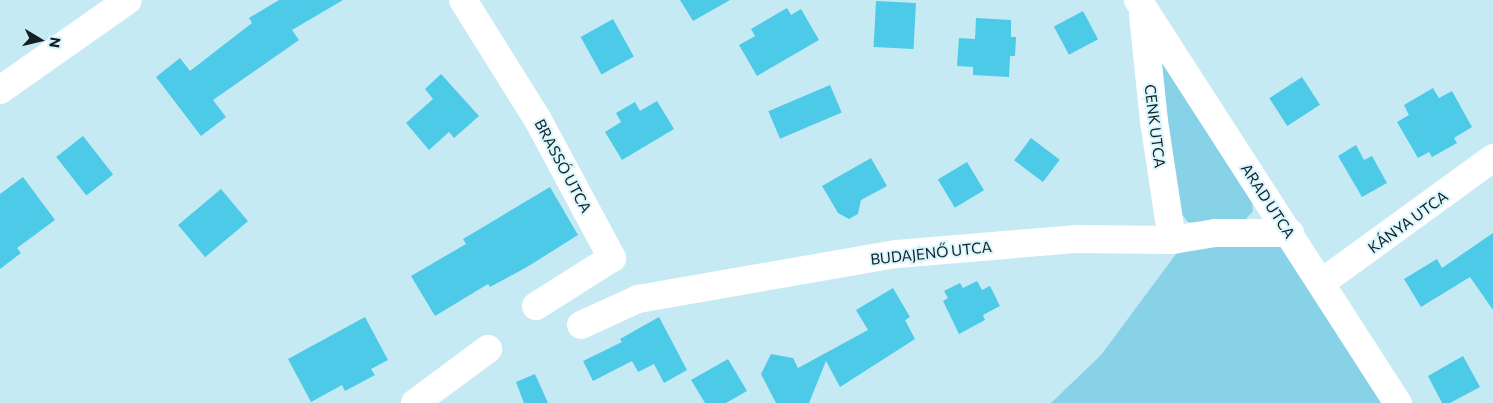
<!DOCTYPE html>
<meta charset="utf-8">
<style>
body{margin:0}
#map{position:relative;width:1493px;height:403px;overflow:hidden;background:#c6eaf4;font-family:Commissioner,sans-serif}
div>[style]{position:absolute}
.green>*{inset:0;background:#88d2e7}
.building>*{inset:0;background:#4dcae8;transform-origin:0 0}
.minor>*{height:28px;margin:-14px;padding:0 14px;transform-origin:14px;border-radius:14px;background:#fff}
span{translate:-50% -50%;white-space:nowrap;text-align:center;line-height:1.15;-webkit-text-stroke:4px #d9f6fe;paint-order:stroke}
.street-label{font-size:15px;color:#121f23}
.north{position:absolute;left:15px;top:15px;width:50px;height:50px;-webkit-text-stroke:4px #d9f6fe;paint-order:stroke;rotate:99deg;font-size:14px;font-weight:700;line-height:20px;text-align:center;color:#121f23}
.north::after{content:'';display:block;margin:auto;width:18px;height:22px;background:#121f23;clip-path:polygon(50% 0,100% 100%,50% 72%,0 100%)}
</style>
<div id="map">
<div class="green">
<i style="clip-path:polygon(1160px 56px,1227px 164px,1251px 195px,1253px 211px,1244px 221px,1217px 227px,1188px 222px,1176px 207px)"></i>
<i style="clip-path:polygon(1212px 244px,1286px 244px,1387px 403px,1051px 403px,1101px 355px,1176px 254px)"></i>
</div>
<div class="building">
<i style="clip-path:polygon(279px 0,343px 0,292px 30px,299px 40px,213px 100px,226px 117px,201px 136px,156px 77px,180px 58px,190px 71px,252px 23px,249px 18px)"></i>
<i style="clip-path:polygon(680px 0,730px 0,693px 21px)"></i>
<i style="left:876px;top:1px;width:40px;height:46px;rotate:3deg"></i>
<i style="clip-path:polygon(787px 8px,791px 15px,801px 9px,819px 40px,757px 76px,739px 45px,755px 36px,751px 29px)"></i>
<i style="left:1083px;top:11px;width:32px;height:33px;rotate:62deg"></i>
<i style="clip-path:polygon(976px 18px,1011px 20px,1011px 37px,1016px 37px,1015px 56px,1010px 56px,1009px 77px,973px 75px,973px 67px,957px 66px,959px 38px,975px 39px)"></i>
<i style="left:613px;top:19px;width:43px;height:37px;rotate:61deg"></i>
<i style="clip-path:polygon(441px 74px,479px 116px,454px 138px,449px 132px,429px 150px,406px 123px,433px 99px,425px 89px)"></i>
<i style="left:1302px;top:77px;width:33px;height:39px;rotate:57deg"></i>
<i style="left:830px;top:85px;width:30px;height:67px;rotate:67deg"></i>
<i style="clip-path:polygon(1433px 88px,1439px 98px,1452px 91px,1472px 127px,1454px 138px,1457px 143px,1432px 157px,1429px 152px,1418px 158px,1397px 122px,1409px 115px,1404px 105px)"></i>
<i style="clip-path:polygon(657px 101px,674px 129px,622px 160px,605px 132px,621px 122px,616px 113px,635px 102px,640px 111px)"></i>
<i style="left:83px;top:136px;width:49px;height:34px;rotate:52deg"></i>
<i style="left:1031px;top:138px;width:36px;height:28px;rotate:37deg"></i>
<i style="clip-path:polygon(1356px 145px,1364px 160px,1372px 156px,1387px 183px,1362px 197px,1338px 156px)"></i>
<i style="clip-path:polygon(871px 158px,887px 186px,861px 200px,858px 214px,849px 219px,838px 213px,822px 186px)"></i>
<i style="left:967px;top:162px;width:33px;height:34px;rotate:59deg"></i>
<i style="clip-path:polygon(23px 177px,55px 220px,17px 248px,21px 253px,0 269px,0 194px)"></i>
<i style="clip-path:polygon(550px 187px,578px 235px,527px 267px,490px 287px,488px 284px,435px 316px,411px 276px,466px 244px,463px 239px)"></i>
<i style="left:221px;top:189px;width:42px;height:56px;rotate:50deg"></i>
<i style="clip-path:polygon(1493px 233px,1493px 310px,1470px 277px,1421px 307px,1404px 279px,1437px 259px,1442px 268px)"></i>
<i style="clip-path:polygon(977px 281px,982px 290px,990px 286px,1000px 306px,983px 315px,985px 320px,959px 334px,943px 301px,948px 298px,944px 291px,960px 283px,963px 288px)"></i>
<i style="clip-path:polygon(893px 288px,910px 317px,905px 320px,915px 339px,840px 387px,826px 361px,809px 403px,776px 403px,761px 374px,771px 354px,793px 358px,798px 368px,868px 330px,856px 310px)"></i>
<i style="clip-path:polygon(365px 317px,388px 360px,371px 369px,375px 375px,345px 391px,342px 385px,311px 402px,288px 359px)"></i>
<i style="clip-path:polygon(659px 317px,687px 370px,664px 383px,654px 364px,638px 372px,632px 361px,593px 381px,583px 361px,622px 342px,620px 339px)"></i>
<i style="clip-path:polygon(1463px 356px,1480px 387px,1450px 403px,1442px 403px,1428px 376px)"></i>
<i style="clip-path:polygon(728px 359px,747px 391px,726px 403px,705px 403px,691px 380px)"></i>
<i style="clip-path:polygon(535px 374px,548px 403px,524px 403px,516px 382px)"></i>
</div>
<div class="minor">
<i style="left:463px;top:0;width:142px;rotate:58deg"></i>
<i style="left:538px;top:120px;width:157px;rotate:61.8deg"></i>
<i style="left:612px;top:258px;width:90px;rotate:147.7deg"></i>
<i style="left:1138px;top:0;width:480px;rotate:57.2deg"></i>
<i style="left:1143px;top:15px;width:107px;rotate:84.1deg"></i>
<i style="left:1154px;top:121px;width:120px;rotate:81.4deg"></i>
<i style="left:0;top:90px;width:156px;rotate:-35.1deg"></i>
<i style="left:1321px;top:283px;width:213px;rotate:-36deg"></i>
<i style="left:581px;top:325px;width:63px;rotate:-24.5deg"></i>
<i style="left:638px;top:299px;width:263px;rotate:-9.9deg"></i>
<i style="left:897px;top:254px;width:178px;rotate:-4.8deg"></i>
<i style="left:1074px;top:239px;width:98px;rotate:0.6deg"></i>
<i style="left:1172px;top:240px;width:44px;rotate:-9.2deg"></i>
<i style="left:1215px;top:233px;width:75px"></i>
<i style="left:415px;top:403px;width:91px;rotate:-36.5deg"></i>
</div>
<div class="street-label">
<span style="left:1155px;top:126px;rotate:83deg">CENK UTCA</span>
<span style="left:563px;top:166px;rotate:62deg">BRASSÓ UTCA</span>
<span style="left:1268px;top:201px;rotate:57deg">ARAD UTCA</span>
<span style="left:1408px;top:222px;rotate:-36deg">KÁNYA UTCA</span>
<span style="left:931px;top:253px;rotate:-6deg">BUDAJENŐ UTCA</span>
</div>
<div class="north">N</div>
</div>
